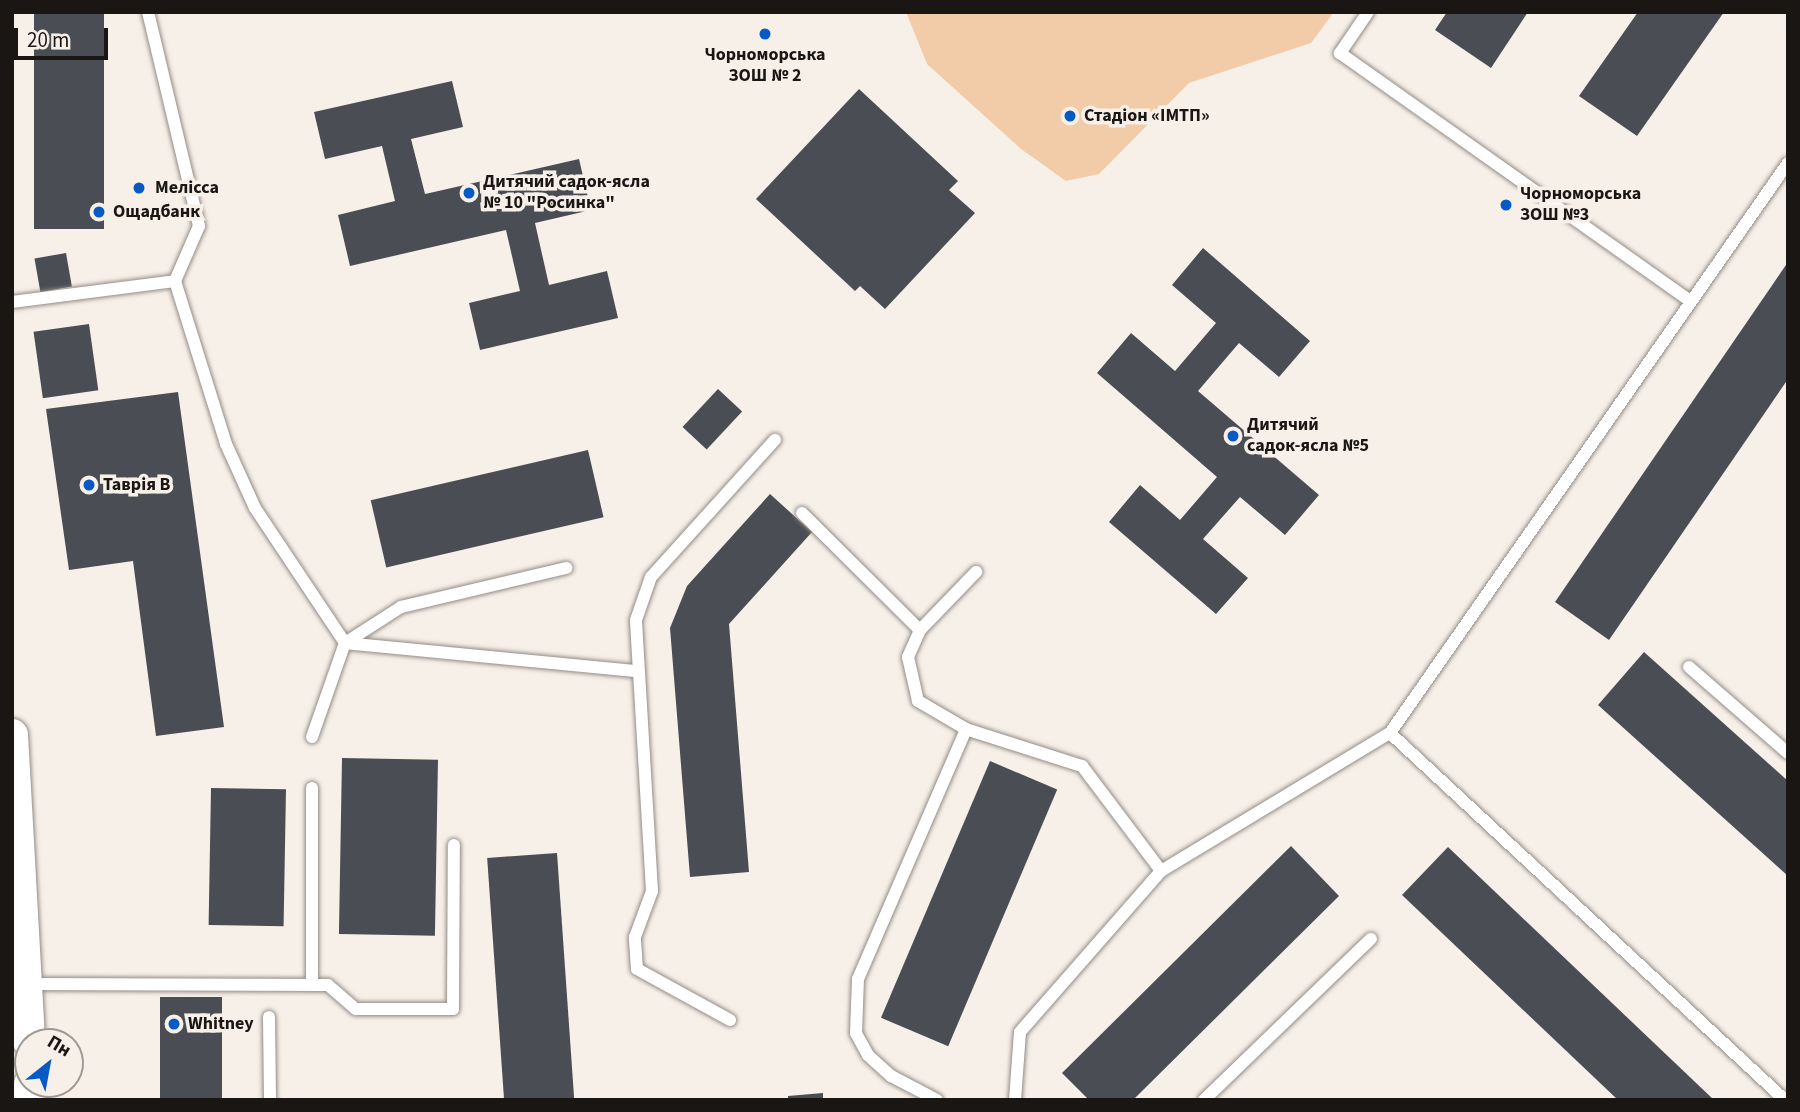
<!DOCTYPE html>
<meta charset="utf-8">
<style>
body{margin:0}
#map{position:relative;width:1800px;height:1112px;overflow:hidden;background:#f7f0e9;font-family:"Source Sans 3",sans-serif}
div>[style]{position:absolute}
.green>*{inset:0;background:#f2cca9}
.building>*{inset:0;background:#4a4e54;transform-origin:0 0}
.roads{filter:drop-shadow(0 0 2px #938c86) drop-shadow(0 0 2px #938c86)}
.service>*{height:12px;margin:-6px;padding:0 6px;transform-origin:6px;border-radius:6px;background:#fff}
.tertiary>*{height:32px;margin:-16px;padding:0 16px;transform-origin:16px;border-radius:16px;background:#fff}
.dots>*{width:19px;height:19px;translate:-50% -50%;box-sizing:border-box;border:4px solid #f7f0e9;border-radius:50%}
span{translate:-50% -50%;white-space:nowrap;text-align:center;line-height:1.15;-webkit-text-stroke:7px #f7f0e9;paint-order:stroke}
.poi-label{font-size:18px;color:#191614;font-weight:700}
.left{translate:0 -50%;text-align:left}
.frame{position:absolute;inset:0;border:14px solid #191614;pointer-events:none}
.north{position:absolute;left:14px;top:1028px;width:70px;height:70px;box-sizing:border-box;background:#f7f0e9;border:2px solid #9e9994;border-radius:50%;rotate:31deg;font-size:19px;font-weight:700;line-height:28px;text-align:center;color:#191614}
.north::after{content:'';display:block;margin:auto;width:24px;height:32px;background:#0759c3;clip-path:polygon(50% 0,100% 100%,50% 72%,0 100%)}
.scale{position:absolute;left:14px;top:28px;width:94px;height:32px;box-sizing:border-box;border:4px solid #191614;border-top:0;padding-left:9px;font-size:21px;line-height:24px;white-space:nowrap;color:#191614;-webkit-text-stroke:5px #f7f0e9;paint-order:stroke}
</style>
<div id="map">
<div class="green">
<i style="clip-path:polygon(906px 12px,1334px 12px,1311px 43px,1189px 83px,1099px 174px,1066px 181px,1021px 149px,927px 64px)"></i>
</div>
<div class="building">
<i style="left:34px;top:12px;width:70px;height:217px"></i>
<i style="clip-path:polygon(1447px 12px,1528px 12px,1491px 68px,1435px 30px)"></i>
<i style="clip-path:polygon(1638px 12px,1724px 12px,1637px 136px,1579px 96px)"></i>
<i style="clip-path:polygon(452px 81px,463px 127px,411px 139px,425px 194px,579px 159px,591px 210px,535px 223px,549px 285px,607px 271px,618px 318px,480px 350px,469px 303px,520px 291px,506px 230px,350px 266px,338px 215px,395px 201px,382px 146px,325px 159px,314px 112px)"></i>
<i style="clip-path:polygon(859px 89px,958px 181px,949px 190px,975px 213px,885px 309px,860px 286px,855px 291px,756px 199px)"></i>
<i style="clip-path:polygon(1203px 248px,1310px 341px,1279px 377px,1239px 343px,1198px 391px,1319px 495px,1285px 535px,1240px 497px,1203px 539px,1248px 578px,1216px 614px,1109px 522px,1140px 485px,1180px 520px,1217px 477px,1097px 373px,1131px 333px,1175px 371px,1216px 323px,1172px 285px)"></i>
<i style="left:66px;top:253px;width:34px;height:32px;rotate:80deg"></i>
<i style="clip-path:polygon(1788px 262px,1788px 379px,1609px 640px,1555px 602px)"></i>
<i style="left:89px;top:324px;width:67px;height:56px;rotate:82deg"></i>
<i style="left:718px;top:389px;width:33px;height:52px;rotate:43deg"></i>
<i style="clip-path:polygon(178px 392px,224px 727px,156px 736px,133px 561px,69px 570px,46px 409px)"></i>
<i style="left:588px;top:450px;width:69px;height:223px;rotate:77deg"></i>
<i style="clip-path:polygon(770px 494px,812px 532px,729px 624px,749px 872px,690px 877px,670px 628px,687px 586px)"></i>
<i style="clip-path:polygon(1644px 652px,1788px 781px,1788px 876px,1598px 705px)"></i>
<i style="left:342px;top:758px;width:96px;height:176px;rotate:1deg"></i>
<i style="left:990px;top:761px;width:73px;height:279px;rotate:23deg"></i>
<i style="left:211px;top:788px;width:75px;height:137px;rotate:1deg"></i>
<i style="clip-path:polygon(1291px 846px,1339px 896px,1133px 1100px,1089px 1100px,1062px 1073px)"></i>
<i style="clip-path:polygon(1448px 847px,1714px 1100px,1618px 1100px,1402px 895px)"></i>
<i style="left:557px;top:853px;width:248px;height:70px;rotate:86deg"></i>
<i style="left:222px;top:997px;width:103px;height:62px;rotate:90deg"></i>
<i style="clip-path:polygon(823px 1093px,823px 1100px,788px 1100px,788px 1096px)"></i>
</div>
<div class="roads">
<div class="service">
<i style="left:1368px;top:12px;width:50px;rotate:124.3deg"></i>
<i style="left:1340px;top:53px;width:429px;rotate:35.3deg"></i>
<i style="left:175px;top:281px;width:171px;rotate:72.6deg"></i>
<i style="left:226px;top:444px;width:70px;rotate:65.6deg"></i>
<i style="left:255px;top:508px;width:162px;rotate:56.3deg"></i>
<i style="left:345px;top:643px;width:293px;rotate:5.5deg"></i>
<i style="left:12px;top:302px;width:164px;rotate:-7.3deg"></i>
<i style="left:175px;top:281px;width:60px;rotate:-66.4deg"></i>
<i style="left:199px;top:226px;width:220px;rotate:-103.4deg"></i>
<i style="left:802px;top:513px;width:166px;rotate:44.8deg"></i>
<i style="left:1689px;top:667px;width:131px;rotate:41deg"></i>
<i style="left:966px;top:729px;width:56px;rotate:-149.7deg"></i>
<i style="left:918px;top:701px;width:45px;rotate:-102.8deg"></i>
<i style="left:908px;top:657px;width:30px;rotate:-66deg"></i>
<i style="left:920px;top:630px;width:81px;rotate:-46deg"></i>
<i style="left:1390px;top:733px;width:539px;rotate:42.9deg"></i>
<i style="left:312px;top:737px;width:100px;rotate:-70.7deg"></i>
<i style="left:345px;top:643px;width:67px;rotate:-32.7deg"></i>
<i style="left:401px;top:607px;width:170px;rotate:-13.3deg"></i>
<i style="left:312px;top:788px;width:197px;rotate:90deg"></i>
<i style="left:29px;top:984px;width:299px;rotate:0.2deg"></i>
<i style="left:328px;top:985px;width:37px;rotate:41deg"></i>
<i style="left:356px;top:1009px;width:97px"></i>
<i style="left:453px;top:1009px;width:164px;rotate:-89.7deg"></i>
<i style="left:269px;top:1017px;width:83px;rotate:89.3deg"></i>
<i style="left:730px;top:1020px;width:106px;rotate:-151.3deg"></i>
<i style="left:637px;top:969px;width:32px;rotate:-94deg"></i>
<i style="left:635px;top:937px;width:49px;rotate:-69.7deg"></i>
<i style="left:652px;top:891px;width:271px;rotate:-93.4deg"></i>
<i style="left:636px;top:620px;width:46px;rotate:-70.8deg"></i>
<i style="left:651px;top:577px;width:185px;rotate:-47.9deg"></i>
<i style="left:937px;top:1100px;width:52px;rotate:-152.4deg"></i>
<i style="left:891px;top:1076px;width:31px;rotate:-138deg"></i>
<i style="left:868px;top:1055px;width:25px;rotate:-119deg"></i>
<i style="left:856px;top:1033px;width:54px;rotate:-87.9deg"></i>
<i style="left:858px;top:979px;width:272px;rotate:-66.6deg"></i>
<i style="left:966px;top:729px;width:122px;rotate:17.7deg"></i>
<i style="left:1082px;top:766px;width:131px;rotate:53deg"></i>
<i style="left:1015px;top:1100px;width:68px;rotate:-85.8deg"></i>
<i style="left:1020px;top:1032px;width:214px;rotate:-48.8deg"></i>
<i style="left:1161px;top:871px;width:267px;rotate:-31.1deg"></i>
<i style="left:1390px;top:733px;width:695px;rotate:-55.08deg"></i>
<i style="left:1204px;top:1100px;width:232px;rotate:-44deg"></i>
</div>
<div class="tertiary">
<i style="left:12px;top:735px;width:307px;rotate:86.8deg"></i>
<i style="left:30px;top:1084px;width:16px;rotate:90deg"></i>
</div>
</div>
<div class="dots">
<i style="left:765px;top:34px;background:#0759c3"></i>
<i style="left:1070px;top:116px;background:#0759c3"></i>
<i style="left:139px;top:188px;background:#0759c3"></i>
<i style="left:469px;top:193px;background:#0759c3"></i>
<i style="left:1506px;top:205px;background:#0759c3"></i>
<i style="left:99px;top:212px;background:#0759c3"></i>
<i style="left:1233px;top:436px;background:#0759c3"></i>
<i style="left:89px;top:485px;background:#0759c3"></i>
<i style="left:174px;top:1024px;background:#0759c3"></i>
</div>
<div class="poi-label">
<span style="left:765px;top:66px">Чорноморська<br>ЗОШ № 2</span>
<span class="left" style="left:1084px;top:116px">Стадіон «ІМТП»</span>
<span class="left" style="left:483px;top:193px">Дитячий садок-ясла<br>№ 10 "Росинка"</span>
<span class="left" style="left:155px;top:188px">Мелісса</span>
<span class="left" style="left:1520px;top:205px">Чорноморська<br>ЗОШ №3</span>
<span class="left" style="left:113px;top:212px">Ощадбанк</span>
<span class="left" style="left:1247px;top:436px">Дитячий<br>садок-ясла №5</span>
<span class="left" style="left:103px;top:485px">Таврія В</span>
<span class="left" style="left:188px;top:1024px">Whitney</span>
</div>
<div class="frame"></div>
<div class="north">Пн</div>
<div class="scale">20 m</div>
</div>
